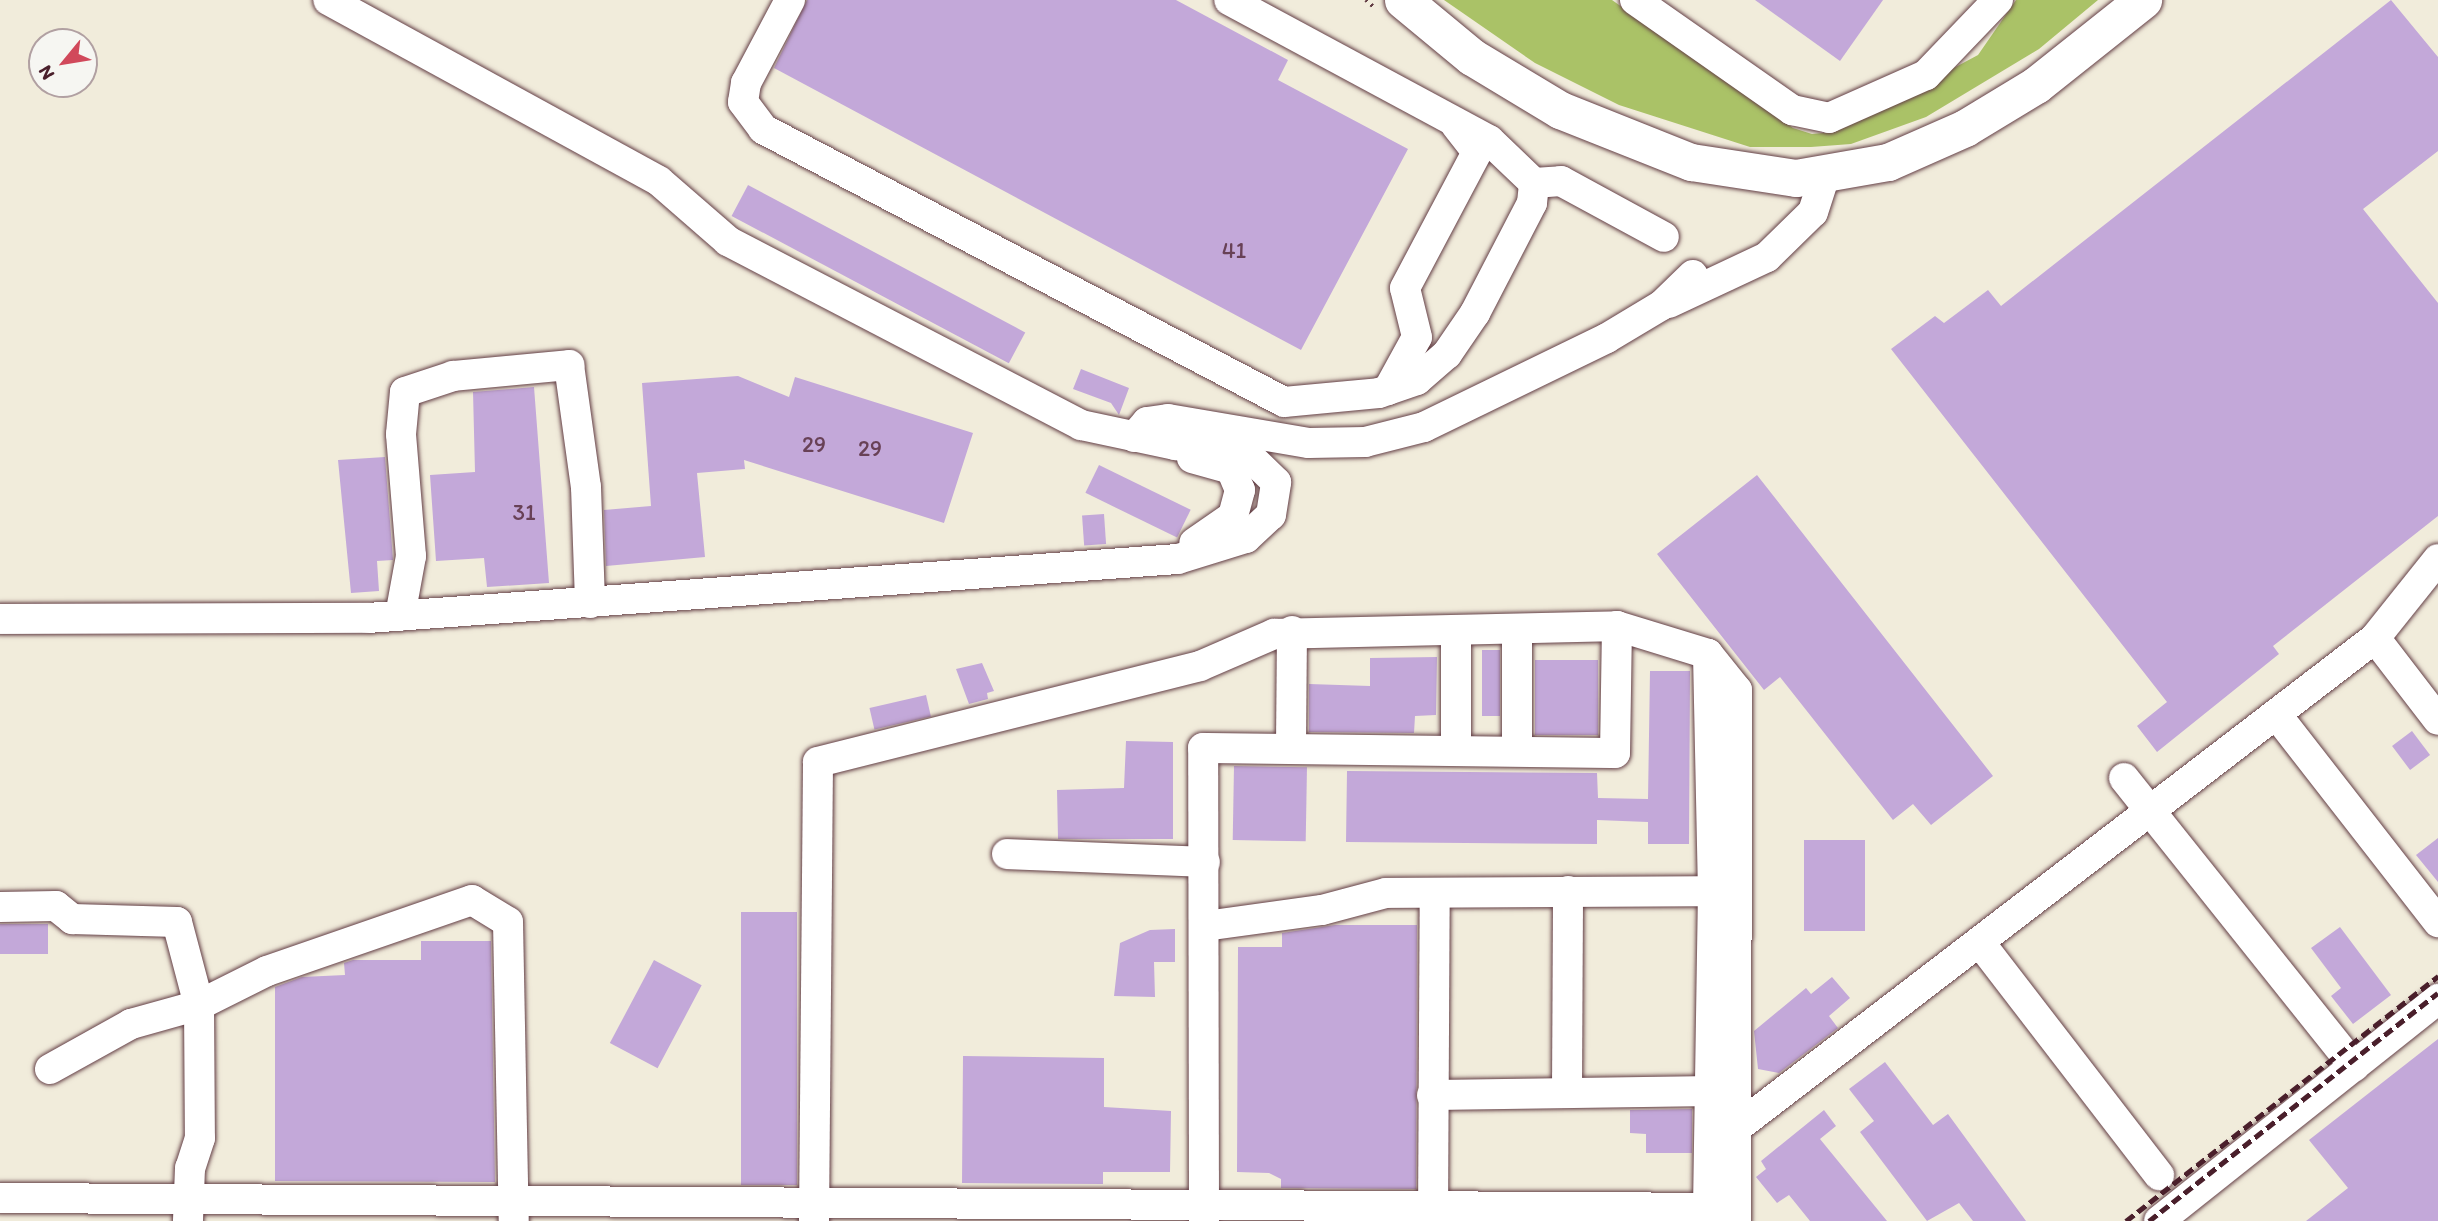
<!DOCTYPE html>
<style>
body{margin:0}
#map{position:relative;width:2438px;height:1221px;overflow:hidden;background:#f1ecdb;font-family:Itim,sans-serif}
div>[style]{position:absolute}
.green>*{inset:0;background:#aac267}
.building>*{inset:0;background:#c3a8d9;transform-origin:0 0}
.path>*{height:3.5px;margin-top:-1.75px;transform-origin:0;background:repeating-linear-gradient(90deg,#633e45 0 2px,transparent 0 7px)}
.roads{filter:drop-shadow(0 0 2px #633e45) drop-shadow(0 0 2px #633e45)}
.minor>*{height:30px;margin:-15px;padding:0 15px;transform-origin:15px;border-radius:15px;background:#fff}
.major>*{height:37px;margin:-18.5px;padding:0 18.5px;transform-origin:18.5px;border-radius:18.5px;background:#fff}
.rail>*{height:5px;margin-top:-2.5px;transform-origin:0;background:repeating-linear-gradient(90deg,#4a1f2b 0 10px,transparent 0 15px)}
span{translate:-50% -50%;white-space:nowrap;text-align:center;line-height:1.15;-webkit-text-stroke:6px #f6f6f2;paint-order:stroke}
.number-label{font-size:23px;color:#684156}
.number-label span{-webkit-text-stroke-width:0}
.north{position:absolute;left:28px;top:28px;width:70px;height:70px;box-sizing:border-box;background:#f6f6f2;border:2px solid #b1a0a2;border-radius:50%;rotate:240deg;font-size:19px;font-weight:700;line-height:28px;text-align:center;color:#4a1f2b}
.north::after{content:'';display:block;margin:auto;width:24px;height:32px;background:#d1495b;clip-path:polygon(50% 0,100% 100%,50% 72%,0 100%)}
</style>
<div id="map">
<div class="green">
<i style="clip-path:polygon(1444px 0,1612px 0,1793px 128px,1812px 134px,1834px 132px,1978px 55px,2016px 0,2098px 0,2039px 49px,1926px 117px,1851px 144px,1811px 147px,1750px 147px,1619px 105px,1535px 63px)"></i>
</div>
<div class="building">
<i style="clip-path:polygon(807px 0,1176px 0,1288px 60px,1278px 80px,1408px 149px,1301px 350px,774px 68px)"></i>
<i style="clip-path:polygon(1755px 0,1883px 0,1840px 61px)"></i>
<i style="clip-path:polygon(2391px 0,2438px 57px,2438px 151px,2363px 209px,2438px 303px,2438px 516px,2273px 646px,2279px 654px,2157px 752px,2137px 726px,2167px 702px,1891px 349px,1935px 316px,1944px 323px,1988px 290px,2001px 306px)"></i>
<i style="left:748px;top:185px;width:314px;height:35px;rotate:28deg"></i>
<i style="clip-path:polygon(1081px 369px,1129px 388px,1119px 415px,1111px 403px,1073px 389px)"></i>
<i style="clip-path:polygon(738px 376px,789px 397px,795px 377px,973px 433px,944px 523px,744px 460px,745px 469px,697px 473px,705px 557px,606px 566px,604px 510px,651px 506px,642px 383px)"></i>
<i style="clip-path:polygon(534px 387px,549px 583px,487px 587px,484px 558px,436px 561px,430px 475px,475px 472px,473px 392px)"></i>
<i style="clip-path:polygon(385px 457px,393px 560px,377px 561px,379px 591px,351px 593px,338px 460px)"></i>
<i style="left:1099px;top:465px;width:102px;height:31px;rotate:26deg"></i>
<i style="clip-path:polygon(1757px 475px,1993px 776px,1931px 825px,1913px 804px,1893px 820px,1780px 677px,1764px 690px,1657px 554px)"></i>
<i style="left:1104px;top:514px;width:30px;height:22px;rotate:86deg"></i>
<i style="left:1500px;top:650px;width:66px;height:18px;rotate:90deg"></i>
<i style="clip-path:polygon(1437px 657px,1436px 715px,1415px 716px,1414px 733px,1309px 732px,1309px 684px,1370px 686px,1370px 658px)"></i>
<i style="left:1535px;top:660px;width:63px;height:75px"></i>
<i style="clip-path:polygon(982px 663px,994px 691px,987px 693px,988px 699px,969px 704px,956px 669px)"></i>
<i style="clip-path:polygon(1650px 671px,1690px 671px,1689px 844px,1648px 844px,1648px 822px,1597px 820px,1597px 844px,1346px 842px,1347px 771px,1597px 773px,1598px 798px,1648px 799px)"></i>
<i style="left:926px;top:695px;width:22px;height:58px;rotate:77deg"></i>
<i style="left:2412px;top:731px;width:30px;height:25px;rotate:53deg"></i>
<i style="clip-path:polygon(1126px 741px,1173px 742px,1173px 839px,1058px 839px,1057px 790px,1124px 788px)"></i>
<i style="left:1234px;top:766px;width:73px;height:74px;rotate:1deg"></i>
<i style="clip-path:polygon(2438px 838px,2438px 882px,2416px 855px)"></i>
<i style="left:1804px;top:840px;width:61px;height:91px"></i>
<i style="left:741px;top:912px;width:56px;height:273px"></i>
<i style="left:0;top:924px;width:48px;height:30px"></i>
<i style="clip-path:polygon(1335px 925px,1417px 925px,1416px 1189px,1281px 1188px,1281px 1179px,1269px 1173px,1237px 1172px,1238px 947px,1282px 947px,1282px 933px)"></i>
<i style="clip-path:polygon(2340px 927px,2391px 995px,2353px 1024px,2331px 996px,2341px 988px,2311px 948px)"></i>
<i style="clip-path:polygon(1175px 929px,1175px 962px,1154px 962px,1155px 997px,1114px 996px,1120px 943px,1150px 930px)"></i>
<i style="clip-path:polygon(421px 941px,491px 941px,495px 1182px,275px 1181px,275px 987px,302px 977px,345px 975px,344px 963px,353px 960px,421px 960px)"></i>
<i style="left:654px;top:960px;width:54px;height:94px;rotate:28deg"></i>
<i style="clip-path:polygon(1832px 977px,1850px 998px,1829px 1016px,1838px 1028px,1779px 1073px,1758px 1069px,1754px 1031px,1806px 988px,1811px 994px)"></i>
<i style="clip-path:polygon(2438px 1039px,2438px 1221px,2306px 1221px,2348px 1188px,2309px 1140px)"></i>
<i style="clip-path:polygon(963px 1056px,1104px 1058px,1104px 1107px,1171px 1111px,1170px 1172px,1103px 1172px,1103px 1184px,962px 1183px)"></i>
<i style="clip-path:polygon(1885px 1062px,1933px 1125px,1948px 1114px,2026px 1221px,1973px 1221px,1959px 1203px,1927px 1221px,1860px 1132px,1874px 1121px,1849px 1089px)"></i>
<i style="clip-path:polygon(1692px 1109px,1692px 1153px,1646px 1153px,1646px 1134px,1630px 1133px,1630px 1110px)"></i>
<i style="clip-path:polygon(1824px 1110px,1836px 1126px,1820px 1139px,1887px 1221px,1810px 1221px,1789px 1195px,1777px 1203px,1756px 1177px,1766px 1169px,1761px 1161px)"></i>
</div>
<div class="path">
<i style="left:1366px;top:0;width:12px;rotate:42deg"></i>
</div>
<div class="roads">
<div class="minor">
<i style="left:790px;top:0;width:94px;rotate:117.9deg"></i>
<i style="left:746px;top:83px;width:19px;rotate:99deg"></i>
<i style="left:743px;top:102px;width:34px;rotate:53deg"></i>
<i style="left:763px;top:129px;width:588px;rotate:27.65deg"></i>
<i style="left:1284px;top:402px;width:95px;rotate:-5.4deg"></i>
<i style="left:1379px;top:393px;width:40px;rotate:-18.9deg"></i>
<i style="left:1417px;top:380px;width:40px;rotate:-41deg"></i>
<i style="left:1447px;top:354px;width:50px;rotate:-55.7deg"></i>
<i style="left:1475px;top:313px;width:124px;rotate:-62.6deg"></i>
<i style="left:1532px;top:203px;width:20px;rotate:-84deg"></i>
<i style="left:1534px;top:183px;width:62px;rotate:-136.3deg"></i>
<i style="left:1489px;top:140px;width:295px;rotate:-151.7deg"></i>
<i style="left:1635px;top:0;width:192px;rotate:35deg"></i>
<i style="left:1792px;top:110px;width:38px;rotate:12deg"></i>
<i style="left:1829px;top:118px;width:106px;rotate:-23.9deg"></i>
<i style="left:1926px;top:75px;width:104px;rotate:-46.2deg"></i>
<i style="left:1534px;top:183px;width:27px;rotate:-4deg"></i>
<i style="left:1561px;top:181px;width:117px;rotate:28.5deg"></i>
<i style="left:1669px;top:303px;width:108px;rotate:-25.1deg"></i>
<i style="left:1767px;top:257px;width:64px;rotate:-44.4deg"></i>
<i style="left:1813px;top:212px;width:39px;rotate:-72deg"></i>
<i style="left:1388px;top:390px;width:60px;rotate:-61.3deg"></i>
<i style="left:1417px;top:337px;width:50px;rotate:-103.8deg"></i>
<i style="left:1405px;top:288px;width:154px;rotate:-62.1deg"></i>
<i style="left:1477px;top:152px;width:34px;rotate:-128deg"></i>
<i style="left:1134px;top:437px;width:20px;rotate:-49deg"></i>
<i style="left:1147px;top:422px;width:21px;rotate:-8deg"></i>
<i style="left:1168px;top:419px;width:143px;rotate:9.7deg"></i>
<i style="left:1309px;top:443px;width:56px;rotate:-1deg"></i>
<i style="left:1365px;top:442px;width:61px;rotate:-14.3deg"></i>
<i style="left:1424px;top:427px;width:203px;rotate:-25.9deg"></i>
<i style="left:1607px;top:338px;width:64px;rotate:-31deg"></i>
<i style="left:1662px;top:305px;width:43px;rotate:-44.1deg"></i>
<i style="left:1192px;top:458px;width:41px;rotate:15.8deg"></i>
<i style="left:1231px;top:469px;width:23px;rotate:67deg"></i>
<i style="left:1240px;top:490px;width:27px;rotate:105deg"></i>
<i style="left:1233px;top:516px;width:47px;rotate:145.3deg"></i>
<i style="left:400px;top:616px;width:61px;rotate:-79.6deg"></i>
<i style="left:411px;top:556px;width:122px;rotate:-94.7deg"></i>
<i style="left:401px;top:434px;width:42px;rotate:-84.6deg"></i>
<i style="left:405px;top:392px;width:51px;rotate:-18.4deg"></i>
<i style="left:453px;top:376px;width:117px;rotate:-5.4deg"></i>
<i style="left:569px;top:365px;width:123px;rotate:82.1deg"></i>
<i style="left:586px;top:487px;width:116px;rotate:88deg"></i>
<i style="left:0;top:619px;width:368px;rotate:-0.2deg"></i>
<i style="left:368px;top:618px;width:812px;rotate:-4.17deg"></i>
<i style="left:1178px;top:559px;width:71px;rotate:-17.2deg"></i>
<i style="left:1246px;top:538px;width:34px;rotate:-43deg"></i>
<i style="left:1271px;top:515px;width:33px;rotate:-81deg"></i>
<i style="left:1276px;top:482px;width:46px;rotate:-135.9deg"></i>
<i style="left:1243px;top:450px;width:68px;rotate:-175.8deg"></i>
<i style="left:1175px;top:445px;width:96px;rotate:-168deg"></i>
<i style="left:1081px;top:425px;width:398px;rotate:-152.5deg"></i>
<i style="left:728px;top:241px;width:91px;rotate:-139deg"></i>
<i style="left:659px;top:181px;width:377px;rotate:-151.3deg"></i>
<i style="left:1517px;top:630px;width:120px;rotate:90deg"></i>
<i style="left:2375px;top:638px;width:103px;rotate:52.5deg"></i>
<i style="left:1708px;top:654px;width:236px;rotate:88.8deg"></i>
<i style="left:1713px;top:890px;width:331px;rotate:90.9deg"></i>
<i style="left:2276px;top:714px;width:264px;rotate:52.1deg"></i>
<i style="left:1291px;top:745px;width:114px;rotate:-89.5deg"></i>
<i style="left:1456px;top:750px;width:118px;rotate:-90deg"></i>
<i style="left:2124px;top:778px;width:369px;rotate:51.4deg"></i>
<i style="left:1007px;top:854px;width:198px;rotate:2.3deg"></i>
<i style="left:0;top:907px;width:56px;rotate:-1deg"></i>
<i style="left:56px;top:906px;width:21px;rotate:39deg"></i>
<i style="left:72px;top:919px;width:105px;rotate:1.6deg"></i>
<i style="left:177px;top:922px;width:86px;rotate:75.2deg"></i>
<i style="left:199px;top:1005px;width:76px;rotate:-26.6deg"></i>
<i style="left:267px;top:971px;width:217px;rotate:-19.1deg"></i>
<i style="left:472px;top:900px;width:42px;rotate:31.4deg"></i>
<i style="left:508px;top:922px;width:299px;rotate:88.9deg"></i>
<i style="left:1205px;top:926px;width:118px;rotate:-7.8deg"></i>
<i style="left:1322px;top:910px;width:66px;rotate:-14.9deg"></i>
<i style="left:1386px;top:893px;width:347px;rotate:-0.3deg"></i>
<i style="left:1981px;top:944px;width:292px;rotate:52.4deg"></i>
<i style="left:50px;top:1069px;width:93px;rotate:-29.1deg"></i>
<i style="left:131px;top:1024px;width:71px;rotate:-15.6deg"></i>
<i style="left:199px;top:1005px;width:133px;rotate:89.6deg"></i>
<i style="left:200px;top:1138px;width:32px;rotate:108deg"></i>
<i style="left:190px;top:1168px;width:53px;rotate:92.2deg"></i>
<i style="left:1567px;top:1092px;width:201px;rotate:-89.7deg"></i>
<i style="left:1432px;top:1095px;width:301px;rotate:-0.8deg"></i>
<i style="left:1735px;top:1129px;width:807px;rotate:-37.49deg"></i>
<i style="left:2375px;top:638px;width:101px;rotate:-51.4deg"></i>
<i style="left:0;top:1198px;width:1735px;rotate:0.33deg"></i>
<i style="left:814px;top:1221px;width:459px;rotate:-89.5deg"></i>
<i style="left:818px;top:762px;width:394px;rotate:-14.1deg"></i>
<i style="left:1200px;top:666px;width:81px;rotate:-23.4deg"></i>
<i style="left:1274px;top:634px;width:343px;rotate:-1.3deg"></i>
<i style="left:1204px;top:1221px;width:473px;rotate:-90.1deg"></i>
<i style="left:1203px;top:748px;width:412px;rotate:0.7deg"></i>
<i style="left:1615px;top:753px;width:127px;rotate:-89.1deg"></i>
<i style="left:1617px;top:626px;width:95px;rotate:17.1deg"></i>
<i style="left:1708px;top:654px;width:46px;rotate:51.1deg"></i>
<i style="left:1737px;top:690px;width:531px;rotate:90.11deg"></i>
<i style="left:1433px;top:1221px;width:328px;rotate:-89.7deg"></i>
<i style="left:2159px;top:1221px;width:357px;rotate:-38.5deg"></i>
</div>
<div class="major">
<i style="left:1403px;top:0;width:89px;rotate:39.6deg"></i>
<i style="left:1472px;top:57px;width:103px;rotate:31.1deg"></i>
<i style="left:1560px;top:110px;width:141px;rotate:21.7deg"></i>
<i style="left:1691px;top:162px;width:106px;rotate:8.7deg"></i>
<i style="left:1796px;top:178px;width:93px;rotate:-9.9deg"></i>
<i style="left:1888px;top:162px;width:84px;rotate:-23.8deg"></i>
<i style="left:1965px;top:128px;width:83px;rotate:-31.2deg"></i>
<i style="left:2036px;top:85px;width:137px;rotate:-38.5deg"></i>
</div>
</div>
<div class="rail">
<i style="left:2126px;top:1221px;width:397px;rotate:-38.1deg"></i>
<i style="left:2149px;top:1221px;width:368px;rotate:-38.3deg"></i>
</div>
<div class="number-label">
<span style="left:1234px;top:250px">41</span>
<span style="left:814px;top:444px">29</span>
<span style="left:870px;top:448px">29</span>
<span style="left:524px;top:512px">31</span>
</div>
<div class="north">N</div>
</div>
